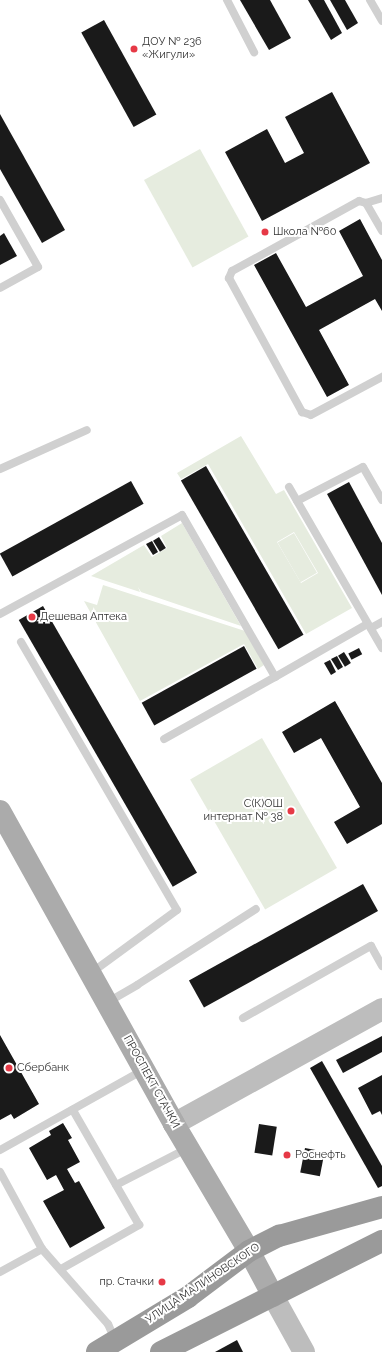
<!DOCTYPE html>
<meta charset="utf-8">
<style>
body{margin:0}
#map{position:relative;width:382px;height:1352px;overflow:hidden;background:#fff;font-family:Raleway,sans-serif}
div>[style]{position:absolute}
.green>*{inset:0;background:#e6ecdf;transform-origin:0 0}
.building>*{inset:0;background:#1a1a1a;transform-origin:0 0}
.lane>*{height:8px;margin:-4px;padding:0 4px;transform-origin:4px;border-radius:4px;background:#d0d0d0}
.secondary>*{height:22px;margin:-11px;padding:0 11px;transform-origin:11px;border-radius:11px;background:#bdbdbd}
.primary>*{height:22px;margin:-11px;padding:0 11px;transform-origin:11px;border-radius:11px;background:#ababab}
.highway>*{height:22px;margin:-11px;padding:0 11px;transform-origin:11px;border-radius:11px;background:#9a9a9a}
.dots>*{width:11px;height:11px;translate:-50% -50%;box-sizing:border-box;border:2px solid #fff;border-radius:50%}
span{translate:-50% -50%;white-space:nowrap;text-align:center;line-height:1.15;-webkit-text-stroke:4px #fff;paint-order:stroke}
.poi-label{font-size:11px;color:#333}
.left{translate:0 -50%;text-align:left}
.right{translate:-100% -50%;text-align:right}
.street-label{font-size:11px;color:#333}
</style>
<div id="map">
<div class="green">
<i style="left:200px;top:149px;width:100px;height:64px;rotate:61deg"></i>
<i style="clip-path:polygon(evenodd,241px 436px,276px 494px,284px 490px,352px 608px,306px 634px,208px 464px,181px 479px,177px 473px,241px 436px,294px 532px,318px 573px,301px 583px,277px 542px,294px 532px)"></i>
<i style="clip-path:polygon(182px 523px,241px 626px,141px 592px,138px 587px,140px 592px,91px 576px,144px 545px,152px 557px,167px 548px,161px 536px)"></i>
<i style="left:294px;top:533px;width:46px;height:19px;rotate:60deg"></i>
<i style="clip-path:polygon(103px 585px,245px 631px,264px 665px,258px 669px,244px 644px,140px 701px,84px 601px,97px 605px)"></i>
<i style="left:262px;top:738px;width:150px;height:83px;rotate:60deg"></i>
</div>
<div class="building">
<i style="clip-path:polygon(240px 0,270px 0,291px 38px,269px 50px)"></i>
<i style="clip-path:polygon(308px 0,324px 0,342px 33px,331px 40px)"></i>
<i style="clip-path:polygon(330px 0,345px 0,358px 23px,347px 30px)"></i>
<i style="left:104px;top:20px;width:108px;height:26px;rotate:61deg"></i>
<i style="clip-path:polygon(332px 92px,370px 163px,262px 221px,225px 152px,267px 129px,285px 163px,304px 153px,285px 117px)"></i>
<i style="clip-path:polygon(0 114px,65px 230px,42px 243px,0 169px)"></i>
<i style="clip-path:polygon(360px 219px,382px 260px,382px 311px,375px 299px,319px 330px,349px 385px,327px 397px,254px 265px,276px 253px,306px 307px,363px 276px,339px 231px)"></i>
<i style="clip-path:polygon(4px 233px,17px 256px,0 265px,0 236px)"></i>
<i style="left:206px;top:466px;width:195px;height:29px;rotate:60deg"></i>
<i style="left:131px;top:481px;width:26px;height:150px;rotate:61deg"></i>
<i style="clip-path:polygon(349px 482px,382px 543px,382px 595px,327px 494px)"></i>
<i style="left:159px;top:537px;width:13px;height:7px;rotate:58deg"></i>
<i style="clip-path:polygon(152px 541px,158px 552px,153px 555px,146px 544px)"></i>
<i style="left:43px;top:606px;width:308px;height:28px;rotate:60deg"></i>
<i style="left:244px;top:646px;width:26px;height:117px;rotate:61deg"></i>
<i style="left:359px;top:648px;width:7px;height:12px;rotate:63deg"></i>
<i style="left:344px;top:652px;width:13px;height:7px;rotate:58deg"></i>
<i style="clip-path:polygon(337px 656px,343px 667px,338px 670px,331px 659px)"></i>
<i style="clip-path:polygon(330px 660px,336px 672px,331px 675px,324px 663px)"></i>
<i style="clip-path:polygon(335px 701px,382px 783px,382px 824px,347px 844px,334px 822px,360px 807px,321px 738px,294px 753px,282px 732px)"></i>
<i style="left:363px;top:884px;width:31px;height:199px;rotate:61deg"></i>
<i style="clip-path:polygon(0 1035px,39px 1104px,14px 1119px,11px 1114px,0 1120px)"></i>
<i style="clip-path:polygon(382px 1036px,382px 1052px,343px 1073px,336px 1060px)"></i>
<i style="clip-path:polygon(322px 1061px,382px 1166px,382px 1186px,378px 1188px,310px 1068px)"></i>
<i style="clip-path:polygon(382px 1075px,382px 1115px,380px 1111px,372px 1115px,358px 1088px)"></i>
<i style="clip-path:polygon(63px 1123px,72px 1138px,68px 1140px,80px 1162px,67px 1169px,75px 1183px,79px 1181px,105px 1228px,70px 1248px,43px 1201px,64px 1190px,56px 1175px,47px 1180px,29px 1148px,51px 1135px,49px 1131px)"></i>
<i style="left:259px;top:1124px;width:18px;height:29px;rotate:9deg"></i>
<i style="left:305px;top:1148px;width:20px;height:25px;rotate:11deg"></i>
<i style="clip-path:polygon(237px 1340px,243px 1352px,215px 1352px)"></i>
</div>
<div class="lane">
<i style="left:227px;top:0;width:59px;rotate:62.6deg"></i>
<i style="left:370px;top:0;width:24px;rotate:60deg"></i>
<i style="left:382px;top:198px;width:17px;rotate:163deg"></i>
<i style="left:366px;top:203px;width:7px;rotate:-164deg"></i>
<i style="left:359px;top:201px;width:145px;rotate:151.1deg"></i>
<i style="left:232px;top:271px;width:8px;rotate:113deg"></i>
<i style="left:229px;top:278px;width:153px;rotate:61.4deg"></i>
<i style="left:302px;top:412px;width:9px;rotate:18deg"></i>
<i style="left:311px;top:415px;width:81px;rotate:-28.2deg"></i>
<i style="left:0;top:200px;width:77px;rotate:60.4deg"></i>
<i style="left:38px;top:267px;width:43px;rotate:151.1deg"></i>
<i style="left:366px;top:203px;width:32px;rotate:60deg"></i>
<i style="left:0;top:469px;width:95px;rotate:-24.1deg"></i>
<i style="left:289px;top:487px;width:186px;rotate:60deg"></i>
<i style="left:297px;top:501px;width:74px;rotate:-27.3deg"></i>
<i style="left:363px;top:467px;width:38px;rotate:60deg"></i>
<i style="left:0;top:614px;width:207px;rotate:-28.5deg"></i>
<i style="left:182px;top:515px;width:187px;rotate:60.1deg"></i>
<i style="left:275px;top:677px;width:127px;rotate:150.8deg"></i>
<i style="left:371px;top:628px;width:13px;rotate:-29deg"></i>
<i style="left:21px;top:642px;width:310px;rotate:59.8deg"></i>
<i style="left:177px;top:910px;width:107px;rotate:143.8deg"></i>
<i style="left:275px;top:677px;width:106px;rotate:-29.9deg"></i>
<i style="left:108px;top:1002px;width:34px;rotate:-30deg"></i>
<i style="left:137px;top:985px;width:141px;rotate:-32.6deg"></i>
<i style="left:243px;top:1018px;width:147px;rotate:-29.4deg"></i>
<i style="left:371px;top:946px;width:23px;rotate:61deg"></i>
<i style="left:0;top:1150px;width:164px;rotate:-29.2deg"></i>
<i style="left:0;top:1172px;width:88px;rotate:61.4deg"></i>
<i style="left:42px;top:1249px;width:100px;rotate:48.7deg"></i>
<i style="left:108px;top:1324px;width:17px;rotate:66deg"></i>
<i style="left:116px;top:1185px;width:81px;rotate:-27.2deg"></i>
<i style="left:61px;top:1269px;width:90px;rotate:-29.4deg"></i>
<i style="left:139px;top:1225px;width:133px;rotate:-119.9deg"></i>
<i style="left:0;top:1272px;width:48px;rotate:-28.7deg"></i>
</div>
<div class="secondary">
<i style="left:174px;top:1124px;width:238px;rotate:-28.9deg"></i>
<i style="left:273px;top:1296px;width:64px;rotate:61deg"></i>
</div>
<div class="primary">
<i style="left:0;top:811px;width:358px;rotate:60.9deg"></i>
<i style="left:174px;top:1124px;width:147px;rotate:59.4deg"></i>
<i style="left:249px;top:1251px;width:51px;rotate:61.9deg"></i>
</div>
<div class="highway">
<i style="left:97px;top:1352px;width:106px;rotate:-31.1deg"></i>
<i style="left:188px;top:1297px;width:76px;rotate:-37deg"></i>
<i style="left:249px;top:1251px;width:34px;rotate:-27deg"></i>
<i style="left:279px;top:1236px;width:107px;rotate:-15.7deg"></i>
<i style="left:161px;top:1352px;width:247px;rotate:-26.7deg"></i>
</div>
<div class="dots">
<i style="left:134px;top:49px;background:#e63946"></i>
<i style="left:265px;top:232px;background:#e63946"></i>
<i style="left:32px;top:617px;background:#e63946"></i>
<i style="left:291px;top:811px;background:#e63946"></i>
<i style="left:9px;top:1068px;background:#e63946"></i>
<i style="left:287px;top:1155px;background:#e63946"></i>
<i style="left:162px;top:1282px;background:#e63946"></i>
</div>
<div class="poi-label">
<span class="left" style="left:142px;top:49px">ДОУ № 236<br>«Жигули»</span>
<span class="left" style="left:273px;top:232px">Школа №60</span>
<span class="left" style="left:40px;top:617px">Дешевая Аптека</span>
<span class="right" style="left:283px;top:811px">С(К)ОШ<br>интернат № 38</span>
<span class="left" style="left:17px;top:1068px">Сбербанк</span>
<span class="left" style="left:295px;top:1155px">Роснефть</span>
<span class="right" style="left:154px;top:1282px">пр. Стачки</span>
</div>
<div class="street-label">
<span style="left:151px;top:1082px;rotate:61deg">ПРОСПЕКТ СТАЧКИ</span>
<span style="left:203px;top:1284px;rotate:-34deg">УЛИЦА МАЛИНОВСКОГО</span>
</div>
</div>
